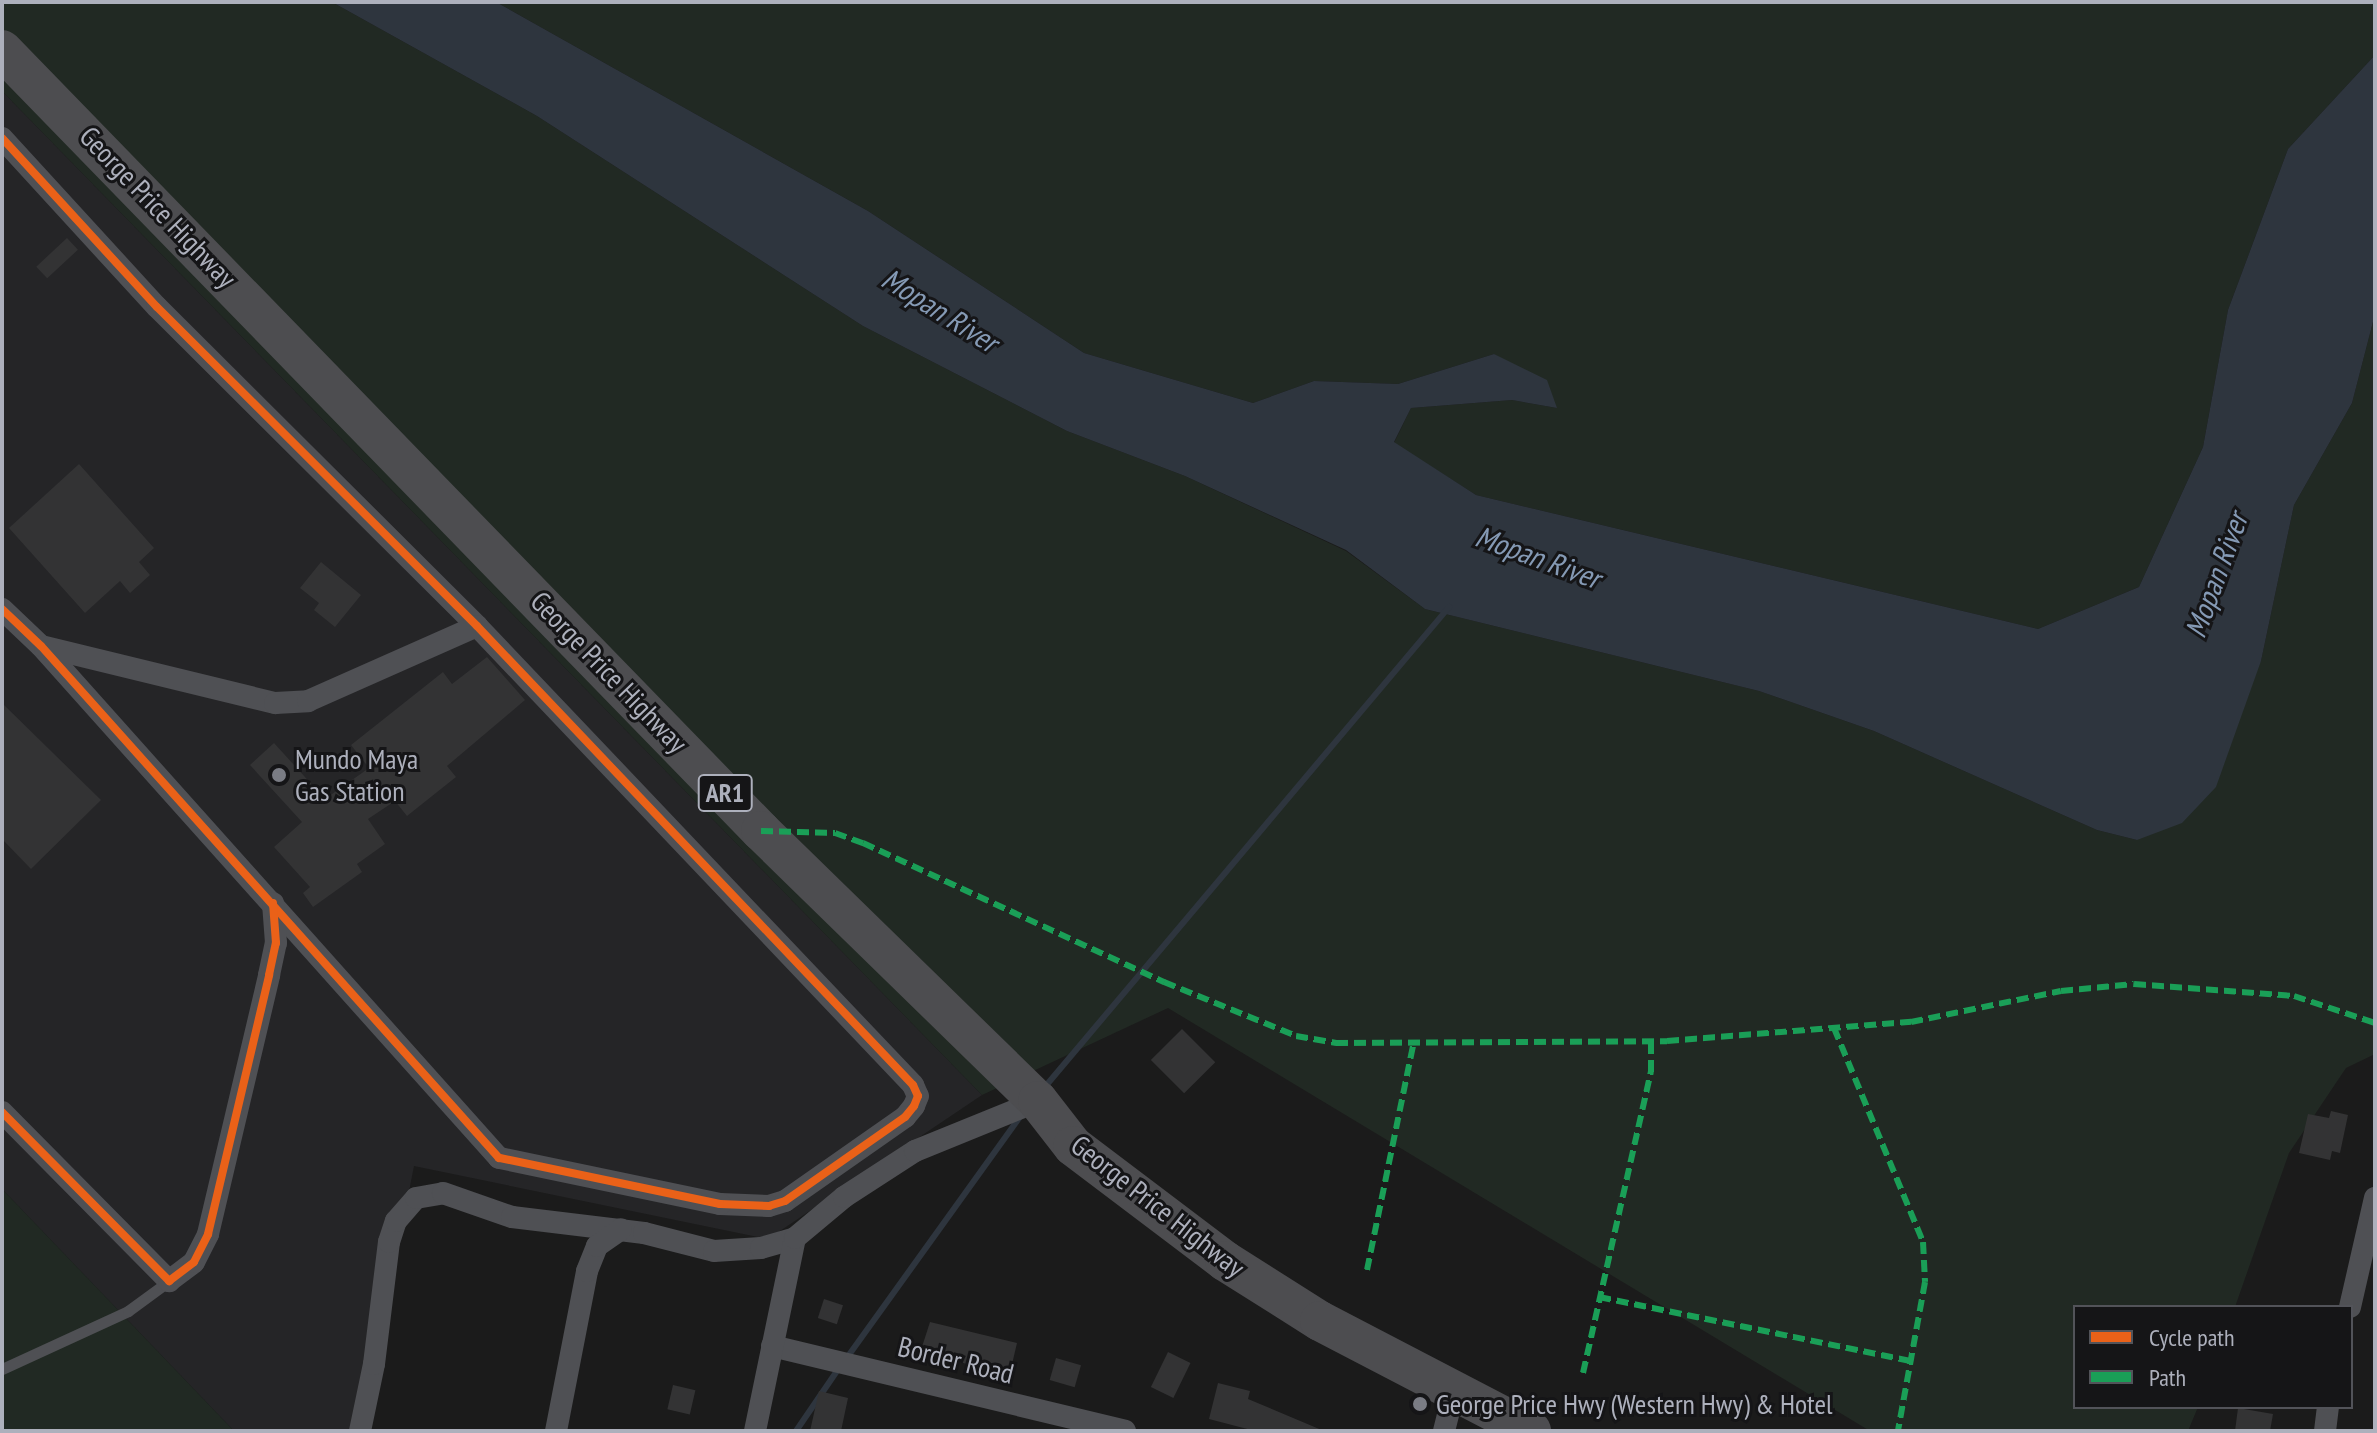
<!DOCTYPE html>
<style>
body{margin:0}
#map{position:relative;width:2377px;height:1433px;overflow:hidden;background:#1b1b1b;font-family:"PT Sans Narrow",sans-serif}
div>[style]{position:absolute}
.built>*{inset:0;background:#252527}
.green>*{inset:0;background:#212923}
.water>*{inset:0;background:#2e353e}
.stream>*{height:6px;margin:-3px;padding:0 3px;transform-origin:3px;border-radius:3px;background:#2e353e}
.building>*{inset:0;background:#333334;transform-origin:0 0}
.lane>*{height:11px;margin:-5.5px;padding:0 5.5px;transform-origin:5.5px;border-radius:5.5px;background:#4f5054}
.street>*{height:22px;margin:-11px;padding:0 11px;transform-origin:11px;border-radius:11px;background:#4f5054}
.highway>*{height:40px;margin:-20px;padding:0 20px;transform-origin:20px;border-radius:20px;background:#4d4d50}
.quiet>*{height:6px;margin-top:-3px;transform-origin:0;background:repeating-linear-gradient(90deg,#1a9f57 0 12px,transparent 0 18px)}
.cycleway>*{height:8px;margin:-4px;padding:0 4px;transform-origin:4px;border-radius:4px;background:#ea6118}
.dots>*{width:22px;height:22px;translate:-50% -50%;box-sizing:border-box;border:4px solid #151517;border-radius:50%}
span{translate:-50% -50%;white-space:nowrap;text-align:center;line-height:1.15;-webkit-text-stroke:6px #151517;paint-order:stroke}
.shield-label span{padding:2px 6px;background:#151517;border:2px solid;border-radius:6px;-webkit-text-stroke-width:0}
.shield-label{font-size:26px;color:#adb0bc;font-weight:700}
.street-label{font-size:28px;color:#adb0bc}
.poi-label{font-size:28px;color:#adb0bc}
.left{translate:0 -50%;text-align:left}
.water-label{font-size:30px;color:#859ab5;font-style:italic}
.frame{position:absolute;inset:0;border:4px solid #adb0bc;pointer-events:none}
.legend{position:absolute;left:2073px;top:1305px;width:280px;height:104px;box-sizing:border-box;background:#151517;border:2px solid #525359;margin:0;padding:10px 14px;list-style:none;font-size:24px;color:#adb0bc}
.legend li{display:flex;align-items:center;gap:16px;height:40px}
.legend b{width:40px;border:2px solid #525359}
</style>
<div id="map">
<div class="built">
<i style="clip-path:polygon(2px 91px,982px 1095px,768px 1239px,414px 1166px,362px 1431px,234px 1431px,2px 1189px)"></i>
</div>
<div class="green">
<i style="clip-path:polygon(2px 2px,332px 2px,537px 116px,863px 326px,1067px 431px,1185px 476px,1346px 551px,1425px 609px,1759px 691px,1874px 731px,2097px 830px,2137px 840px,2261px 661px,2294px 505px,2352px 403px,2375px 314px,2375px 1054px,2346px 1068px,2289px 1153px,2235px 1307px,2075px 1307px,2075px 1407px,2198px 1407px,2188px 1431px,1870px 1431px,1168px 1008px,982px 1095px,2px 91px)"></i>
<i style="clip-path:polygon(496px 2px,2375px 2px,2375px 55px,2288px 149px,2228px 310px,2203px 447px,2139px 587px,2038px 629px,1476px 495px,1394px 443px,1411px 408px,1512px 400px,1557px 408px,1494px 354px,1398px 384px,1314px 381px,1253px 403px,1084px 353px,868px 211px)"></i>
<i style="clip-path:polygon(2px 1189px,234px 1431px,2px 1431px)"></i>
</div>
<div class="water">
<i style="clip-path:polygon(332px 2px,496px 2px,868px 211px,1084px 353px,1253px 403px,1314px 381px,1398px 384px,1494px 354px,1547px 380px,1557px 408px,1512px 400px,1411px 408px,1394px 442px,1476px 495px,2038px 629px,2139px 587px,2203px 447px,2228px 310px,2288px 149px,2375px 55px,2375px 314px,2352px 403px,2294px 505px,2261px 661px,2216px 787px,2182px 823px,2137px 840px,2097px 830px,1874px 731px,1759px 691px,1425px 609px,1346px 550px,1185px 476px,1067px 431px,863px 326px,537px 116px)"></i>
</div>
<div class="stream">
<i style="left:1044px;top:1088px;width:629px;rotate:-49.9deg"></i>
<i style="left:846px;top:1359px;width:297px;rotate:-54.3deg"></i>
<i style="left:796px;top:1431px;width:76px;rotate:-55.7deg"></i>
</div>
<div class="building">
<i style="left:67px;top:238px;width:16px;height:42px;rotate:47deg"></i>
<i style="clip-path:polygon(79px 464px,154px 548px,139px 562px,150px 575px,130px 593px,120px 581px,85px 613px,9px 528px)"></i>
<i style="clip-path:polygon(321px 562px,361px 595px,335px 627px,314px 610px,319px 603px,300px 588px)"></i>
<i style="clip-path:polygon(487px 657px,525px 700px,447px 766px,456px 777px,407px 816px,395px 801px,368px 819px,385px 844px,357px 864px,362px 872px,313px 907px,303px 893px,310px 887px,274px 847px,302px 822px,250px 765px,274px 743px,325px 799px,369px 768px,351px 745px,443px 672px,452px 684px)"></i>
<i style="clip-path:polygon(2px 703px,101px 800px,31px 869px,2px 839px)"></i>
<i style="left:1182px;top:1029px;width:47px;height:44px;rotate:45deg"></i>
<i style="clip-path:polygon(2331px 1111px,2348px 1115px,2340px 1153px,2332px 1151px,2330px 1160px,2299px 1153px,2308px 1114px,2329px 1118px)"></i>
<i style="left:824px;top:1299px;width:20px;height:20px;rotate:18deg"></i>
<i style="clip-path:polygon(930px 1322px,1017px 1343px,1009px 1377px,921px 1350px)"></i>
<i style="left:1168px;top:1352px;width:25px;height:39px;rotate:26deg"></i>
<i style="left:1056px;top:1358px;width:26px;height:23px;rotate:16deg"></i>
<i style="clip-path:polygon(1218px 1383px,1250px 1391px,1248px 1399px,1324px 1431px,1255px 1431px,1209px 1419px)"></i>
<i style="left:673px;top:1385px;width:23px;height:25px;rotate:13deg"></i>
<i style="clip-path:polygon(819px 1391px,848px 1398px,841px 1431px,810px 1431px)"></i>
<i style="clip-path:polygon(2238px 1408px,2273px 1414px,2270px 1431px,2235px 1431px)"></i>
</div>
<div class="lane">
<i style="left:2px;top:1369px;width:139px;rotate:-24.7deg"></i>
<i style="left:128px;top:1311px;width:51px;rotate:-36.2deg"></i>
</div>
<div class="street">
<i style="left:2px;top:138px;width:229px;rotate:47.5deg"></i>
<i style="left:157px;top:307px;width:452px;rotate:44.9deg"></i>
<i style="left:477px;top:626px;width:633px;rotate:46.47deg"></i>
<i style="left:913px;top:1085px;width:12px;rotate:66deg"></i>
<i style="left:918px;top:1096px;width:11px;rotate:112deg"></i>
<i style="left:914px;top:1106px;width:14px;rotate:129deg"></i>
<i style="left:905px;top:1117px;width:146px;rotate:145deg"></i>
<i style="left:785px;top:1201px;width:17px;rotate:163deg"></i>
<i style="left:769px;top:1206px;width:49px;rotate:-177.7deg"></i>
<i style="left:720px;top:1204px;width:226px;rotate:-168.2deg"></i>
<i style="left:499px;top:1158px;width:687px;rotate:-131.81deg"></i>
<i style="left:41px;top:646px;width:54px;rotate:-136.5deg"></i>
<i style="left:45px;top:647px;width:237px;rotate:13.7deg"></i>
<i style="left:275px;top:703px;width:33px;rotate:-3deg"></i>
<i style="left:308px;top:701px;width:185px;rotate:-23.9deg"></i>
<i style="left:2px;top:1112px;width:238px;rotate:45.3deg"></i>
<i style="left:169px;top:1281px;width:31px;rotate:-37deg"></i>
<i style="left:194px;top:1262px;width:31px;rotate:-63deg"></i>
<i style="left:208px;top:1234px;width:266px;rotate:-76.7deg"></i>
<i style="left:269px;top:975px;width:33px;rotate:-78deg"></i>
<i style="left:276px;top:943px;width:40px;rotate:-94.3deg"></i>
<i style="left:2350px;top:1307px;width:112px;rotate:-77.1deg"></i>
<i style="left:772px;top:1346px;width:363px;rotate:13.5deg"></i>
<i style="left:360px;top:1431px;width:68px;rotate:-78.2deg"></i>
<i style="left:374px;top:1364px;width:123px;rotate:-83deg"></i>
<i style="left:389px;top:1242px;width:22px;rotate:-72deg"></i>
<i style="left:396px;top:1221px;width:30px;rotate:-49deg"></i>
<i style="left:416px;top:1198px;width:27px;rotate:-10deg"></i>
<i style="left:443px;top:1193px;width:73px;rotate:19.2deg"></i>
<i style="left:512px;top:1217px;width:133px;rotate:6.9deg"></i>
<i style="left:644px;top:1233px;width:72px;rotate:14.4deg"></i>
<i style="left:714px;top:1251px;width:47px;rotate:-3.7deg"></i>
<i style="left:761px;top:1248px;width:35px;rotate:-16deg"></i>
<i style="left:556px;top:1431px;width:163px;rotate:-79deg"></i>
<i style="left:587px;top:1271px;width:27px;rotate:-68deg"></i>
<i style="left:597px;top:1246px;width:29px;rotate:-35deg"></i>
<i style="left:755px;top:1431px;width:197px;rotate:-78.3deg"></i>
<i style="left:795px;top:1238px;width:64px;rotate:-39.9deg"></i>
<i style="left:844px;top:1197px;width:85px;rotate:-32.9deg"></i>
<i style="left:915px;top:1151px;width:133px;rotate:-22.1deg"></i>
<i style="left:1444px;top:1431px;width:41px;rotate:-76deg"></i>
<i style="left:2325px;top:1431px;width:24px;rotate:-83deg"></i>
</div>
<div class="highway">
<i style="left:2px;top:50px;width:1089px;rotate:45.82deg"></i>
<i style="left:761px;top:831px;width:387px;rotate:44.3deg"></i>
<i style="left:1038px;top:1101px;width:57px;rotate:52.1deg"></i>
<i style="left:1073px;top:1146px;width:191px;rotate:37.1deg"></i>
<i style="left:1225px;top:1261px;width:112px;rotate:32.3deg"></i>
<i style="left:1320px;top:1321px;width:238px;rotate:27.5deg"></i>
</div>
<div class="quiet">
<i style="left:761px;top:831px;width:74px;rotate:1.5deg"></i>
<i style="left:835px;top:833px;width:30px;rotate:20deg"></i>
<i style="left:863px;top:843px;width:332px;rotate:24.8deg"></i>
<i style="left:1164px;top:982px;width:143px;rotate:22.2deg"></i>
<i style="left:1296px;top:1036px;width:41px;rotate:9.9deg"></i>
<i style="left:1336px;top:1043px;width:331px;rotate:-0.3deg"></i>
<i style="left:1667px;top:1041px;width:245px;rotate:-4.5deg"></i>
<i style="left:1911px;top:1022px;width:153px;rotate:-11.7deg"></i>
<i style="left:2061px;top:991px;width:73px;rotate:-5.5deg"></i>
<i style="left:2134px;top:984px;width:160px;rotate:4.3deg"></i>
<i style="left:2294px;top:996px;width:85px;rotate:18.4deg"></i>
<i style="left:1834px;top:1028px;width:232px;rotate:67.4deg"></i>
<i style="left:1923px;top:1242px;width:40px;rotate:87.1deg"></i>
<i style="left:1925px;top:1282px;width:151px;rotate:100.3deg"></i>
<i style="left:1367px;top:1270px;width:230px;rotate:-78.4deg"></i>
<i style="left:1599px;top:1297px;width:318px;rotate:11.6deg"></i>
<i style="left:1583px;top:1373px;width:309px;rotate:-77.3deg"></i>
<i style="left:1651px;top:1072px;width:31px;rotate:-90deg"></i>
</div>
<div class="cycleway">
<i style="left:2px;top:138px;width:229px;rotate:47.5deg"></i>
<i style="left:157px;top:307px;width:452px;rotate:44.9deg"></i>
<i style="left:477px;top:626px;width:633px;rotate:46.47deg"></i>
<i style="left:913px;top:1085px;width:12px;rotate:66deg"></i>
<i style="left:918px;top:1096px;width:11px;rotate:112deg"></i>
<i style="left:914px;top:1106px;width:14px;rotate:129deg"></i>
<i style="left:905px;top:1117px;width:146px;rotate:145deg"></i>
<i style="left:785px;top:1201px;width:17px;rotate:163deg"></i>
<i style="left:769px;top:1206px;width:49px;rotate:-177.7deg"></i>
<i style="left:720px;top:1204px;width:226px;rotate:-168.2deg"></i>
<i style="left:499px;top:1158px;width:687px;rotate:-131.81deg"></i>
<i style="left:41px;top:646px;width:54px;rotate:-136.5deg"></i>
<i style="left:2px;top:1112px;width:238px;rotate:45.3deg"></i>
<i style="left:169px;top:1281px;width:31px;rotate:-37deg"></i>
<i style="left:194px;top:1262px;width:31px;rotate:-63deg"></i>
<i style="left:208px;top:1234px;width:266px;rotate:-76.7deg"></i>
<i style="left:269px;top:975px;width:33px;rotate:-78deg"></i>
<i style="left:276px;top:943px;width:40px;rotate:-94.3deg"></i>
</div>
<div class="dots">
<i style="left:279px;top:775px;background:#7a7c84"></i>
<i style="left:1420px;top:1404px;background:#7a7c84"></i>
</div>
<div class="shield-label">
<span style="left:725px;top:793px">AR1</span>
</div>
<div class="street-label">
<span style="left:158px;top:207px;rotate:46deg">George Price Highway</span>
<span style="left:609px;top:672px;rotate:46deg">George Price Highway</span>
<span style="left:1158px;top:1206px;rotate:38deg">George Price Highway</span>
<span style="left:956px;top:1360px;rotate:14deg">Border Road</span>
</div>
<div class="poi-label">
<span class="left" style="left:295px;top:775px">Mundo Maya<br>Gas Station</span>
<span class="left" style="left:1436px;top:1404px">George Price Hwy (Western Hwy) &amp; Hotel</span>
</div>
<div class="water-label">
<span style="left:940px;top:310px;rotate:32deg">Mopan River</span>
<span style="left:1538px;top:557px;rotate:20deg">Mopan River</span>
<span style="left:2216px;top:575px;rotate:-70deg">Mopan River</span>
</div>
<div class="frame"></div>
<ul class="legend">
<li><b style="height:10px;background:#ea6118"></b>Cycle path</li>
<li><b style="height:10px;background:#1a9f57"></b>Path</li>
</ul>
</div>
